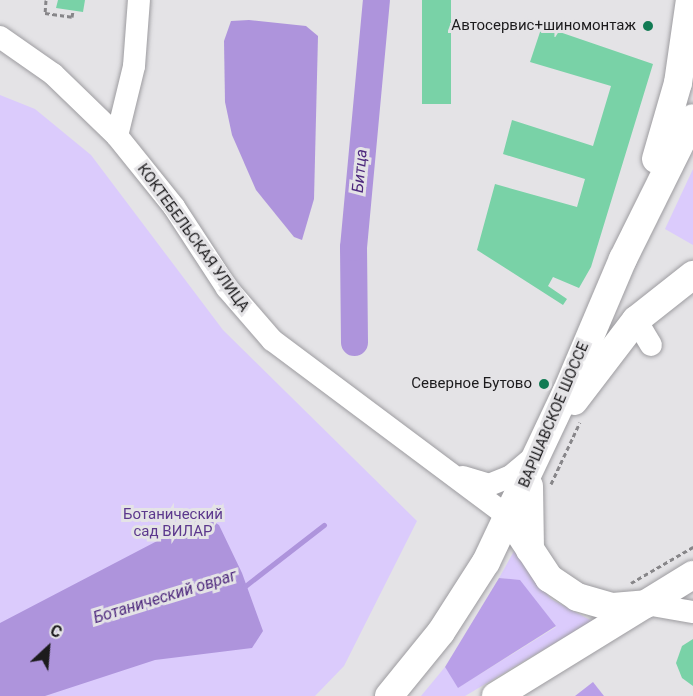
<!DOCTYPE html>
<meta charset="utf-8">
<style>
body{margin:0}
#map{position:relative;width:693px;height:696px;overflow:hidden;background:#e4e3e6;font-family:Roboto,sans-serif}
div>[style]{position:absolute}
.green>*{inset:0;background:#dbcbfc}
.forest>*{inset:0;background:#b99fe8}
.water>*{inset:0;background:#ae94dc}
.stream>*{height:4.5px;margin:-2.25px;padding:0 2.25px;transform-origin:2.25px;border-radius:2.25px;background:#ae94dc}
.river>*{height:27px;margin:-13.5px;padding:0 13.5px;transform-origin:13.5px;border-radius:13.5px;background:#ae94dc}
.building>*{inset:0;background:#79d2a7;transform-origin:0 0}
.path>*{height:3px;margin-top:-1.5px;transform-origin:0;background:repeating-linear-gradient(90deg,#878689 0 4.5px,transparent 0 7.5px)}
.roads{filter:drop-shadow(0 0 2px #9d9ca0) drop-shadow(0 0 2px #9d9ca0)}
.minor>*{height:22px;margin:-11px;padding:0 11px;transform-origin:11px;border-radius:11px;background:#fff}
.major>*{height:28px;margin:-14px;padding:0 14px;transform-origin:14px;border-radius:14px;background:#fff}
.dots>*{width:16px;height:16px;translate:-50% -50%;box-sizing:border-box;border:3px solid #e4e3e6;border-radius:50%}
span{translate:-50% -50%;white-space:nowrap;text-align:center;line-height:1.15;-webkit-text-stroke:6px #e4e3e6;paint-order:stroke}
.poi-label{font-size:15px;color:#1c1b1d}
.right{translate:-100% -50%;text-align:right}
.street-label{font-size:15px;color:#1c1b1d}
.park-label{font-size:15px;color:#5c388d}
.water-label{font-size:16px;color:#4e297d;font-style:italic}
.north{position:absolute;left:18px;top:618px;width:60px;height:60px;-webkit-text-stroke:4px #e4e3e6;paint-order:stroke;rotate:26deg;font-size:16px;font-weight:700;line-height:24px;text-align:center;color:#1c1b1d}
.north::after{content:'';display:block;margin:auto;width:21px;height:27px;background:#1c1b1d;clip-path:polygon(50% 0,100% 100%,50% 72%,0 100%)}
</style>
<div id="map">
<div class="green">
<i style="clip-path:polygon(0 95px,35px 109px,91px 155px,223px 330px,417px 521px,344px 666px,315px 696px,0 696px)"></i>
<i style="clip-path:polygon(693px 169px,693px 245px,665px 229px)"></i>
<i style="clip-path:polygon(514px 551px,551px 599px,592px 621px,465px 696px,421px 696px,445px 667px,459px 687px,556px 627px,520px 581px,499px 578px)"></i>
</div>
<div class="forest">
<i style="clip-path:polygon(499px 578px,520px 580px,556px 626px,458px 688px,445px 667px)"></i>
<i style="clip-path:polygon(593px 682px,604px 696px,575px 696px)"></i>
</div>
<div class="water">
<i style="clip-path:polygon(249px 20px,306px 26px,318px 36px,314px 199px,302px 240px,294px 237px,256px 190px,232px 135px,225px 102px,224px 41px,231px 21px)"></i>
<i style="clip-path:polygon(205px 516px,219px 525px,242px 573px,263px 631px,252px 648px,155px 660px,45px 696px,0 696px,0 623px)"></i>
</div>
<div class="stream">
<i style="left:244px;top:587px;width:101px;rotate:-37.8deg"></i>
</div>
<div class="river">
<i style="left:354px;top:342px;width:95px;rotate:-90.6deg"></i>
<i style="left:353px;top:247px;width:248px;rotate:-84.7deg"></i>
</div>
<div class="building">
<i style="clip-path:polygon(58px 0,85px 0,83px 12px,56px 8px)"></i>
<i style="left:422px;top:0;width:29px;height:104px"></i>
<i style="clip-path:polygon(542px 26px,653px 64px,591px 267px,579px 288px,553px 277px,548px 286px,567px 299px,563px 305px,477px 250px,495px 184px,577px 207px,585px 179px,503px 154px,512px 120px,593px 146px,611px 86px,530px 62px)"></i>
<i style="clip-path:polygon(693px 639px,693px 686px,682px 678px,676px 663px,682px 646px)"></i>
</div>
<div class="path">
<i style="left:46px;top:0;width:13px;rotate:94deg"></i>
<i style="left:45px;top:13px;width:27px;rotate:8deg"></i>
<i style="left:72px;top:17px;width:6px;rotate:-81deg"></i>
<i style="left:551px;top:484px;width:68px;rotate:-64.9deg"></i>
<i style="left:631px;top:583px;width:72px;rotate:-30.1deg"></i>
</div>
<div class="roads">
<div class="minor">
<i style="left:0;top:37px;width:65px;rotate:34.9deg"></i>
<i style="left:53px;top:74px;width:89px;rotate:44.1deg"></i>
<i style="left:117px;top:136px;width:91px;rotate:51.2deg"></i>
<i style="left:174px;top:207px;width:97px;rotate:56.8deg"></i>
<i style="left:227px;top:288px;width:69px;rotate:49.1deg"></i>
<i style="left:272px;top:340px;width:296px;rotate:36.8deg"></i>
<i style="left:117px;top:136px;width:72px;rotate:-76.3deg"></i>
<i style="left:134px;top:66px;width:66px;rotate:-85.7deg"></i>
<i style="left:636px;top:320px;width:29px;rotate:59deg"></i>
<i style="left:463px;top:477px;width:27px;rotate:17deg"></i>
<i style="left:489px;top:485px;width:24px;rotate:-22deg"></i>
<i style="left:511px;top:476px;width:30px;rotate:-40deg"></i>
<i style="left:646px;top:604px;width:48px;rotate:9.7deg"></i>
</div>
<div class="major">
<i style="left:656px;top:159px;width:79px;rotate:-73.9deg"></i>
<i style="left:678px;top:83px;width:84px;rotate:-81.8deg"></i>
<i style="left:574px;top:401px;width:102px;rotate:-52.6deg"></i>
<i style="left:636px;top:320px;width:73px;rotate:-38.3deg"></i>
<i style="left:529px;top:486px;width:64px;rotate:89.1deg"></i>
<i style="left:520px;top:534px;width:53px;rotate:56.6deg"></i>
<i style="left:549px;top:578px;width:34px;rotate:34deg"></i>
<i style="left:577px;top:597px;width:37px;rotate:16deg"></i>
<i style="left:613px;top:607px;width:33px;rotate:-5deg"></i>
<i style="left:389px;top:696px;width:82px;rotate:-50.9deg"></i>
<i style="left:441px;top:632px;width:83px;rotate:-57.3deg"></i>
<i style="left:486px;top:562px;width:187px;rotate:-64.7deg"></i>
<i style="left:566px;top:393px;width:146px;rotate:-67deg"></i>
<i style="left:623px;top:259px;width:157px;rotate:-63.6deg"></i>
<i style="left:496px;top:696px;width:231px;rotate:-31.6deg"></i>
</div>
</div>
<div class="dots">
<i style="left:648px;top:26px;background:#127b54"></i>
<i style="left:544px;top:384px;background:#127b54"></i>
</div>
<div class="poi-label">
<span class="right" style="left:636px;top:26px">Автосервис+шиномонтаж</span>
<span class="right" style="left:532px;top:384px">Северное Бутово</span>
</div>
<div class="street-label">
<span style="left:193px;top:238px;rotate:54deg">КОКТЕБЕЛЬСКАЯ УЛИЦА</span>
<span style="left:554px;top:415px;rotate:-67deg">ВАРШАВСКОЕ ШОССЕ</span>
</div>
<div class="park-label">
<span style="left:173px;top:523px">Ботанический<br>сад ВИЛАР</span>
</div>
<div class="water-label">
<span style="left:360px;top:171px;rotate:-85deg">Битца</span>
<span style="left:165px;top:597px;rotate:-17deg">Ботанический овраг</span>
</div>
<div class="north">С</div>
</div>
